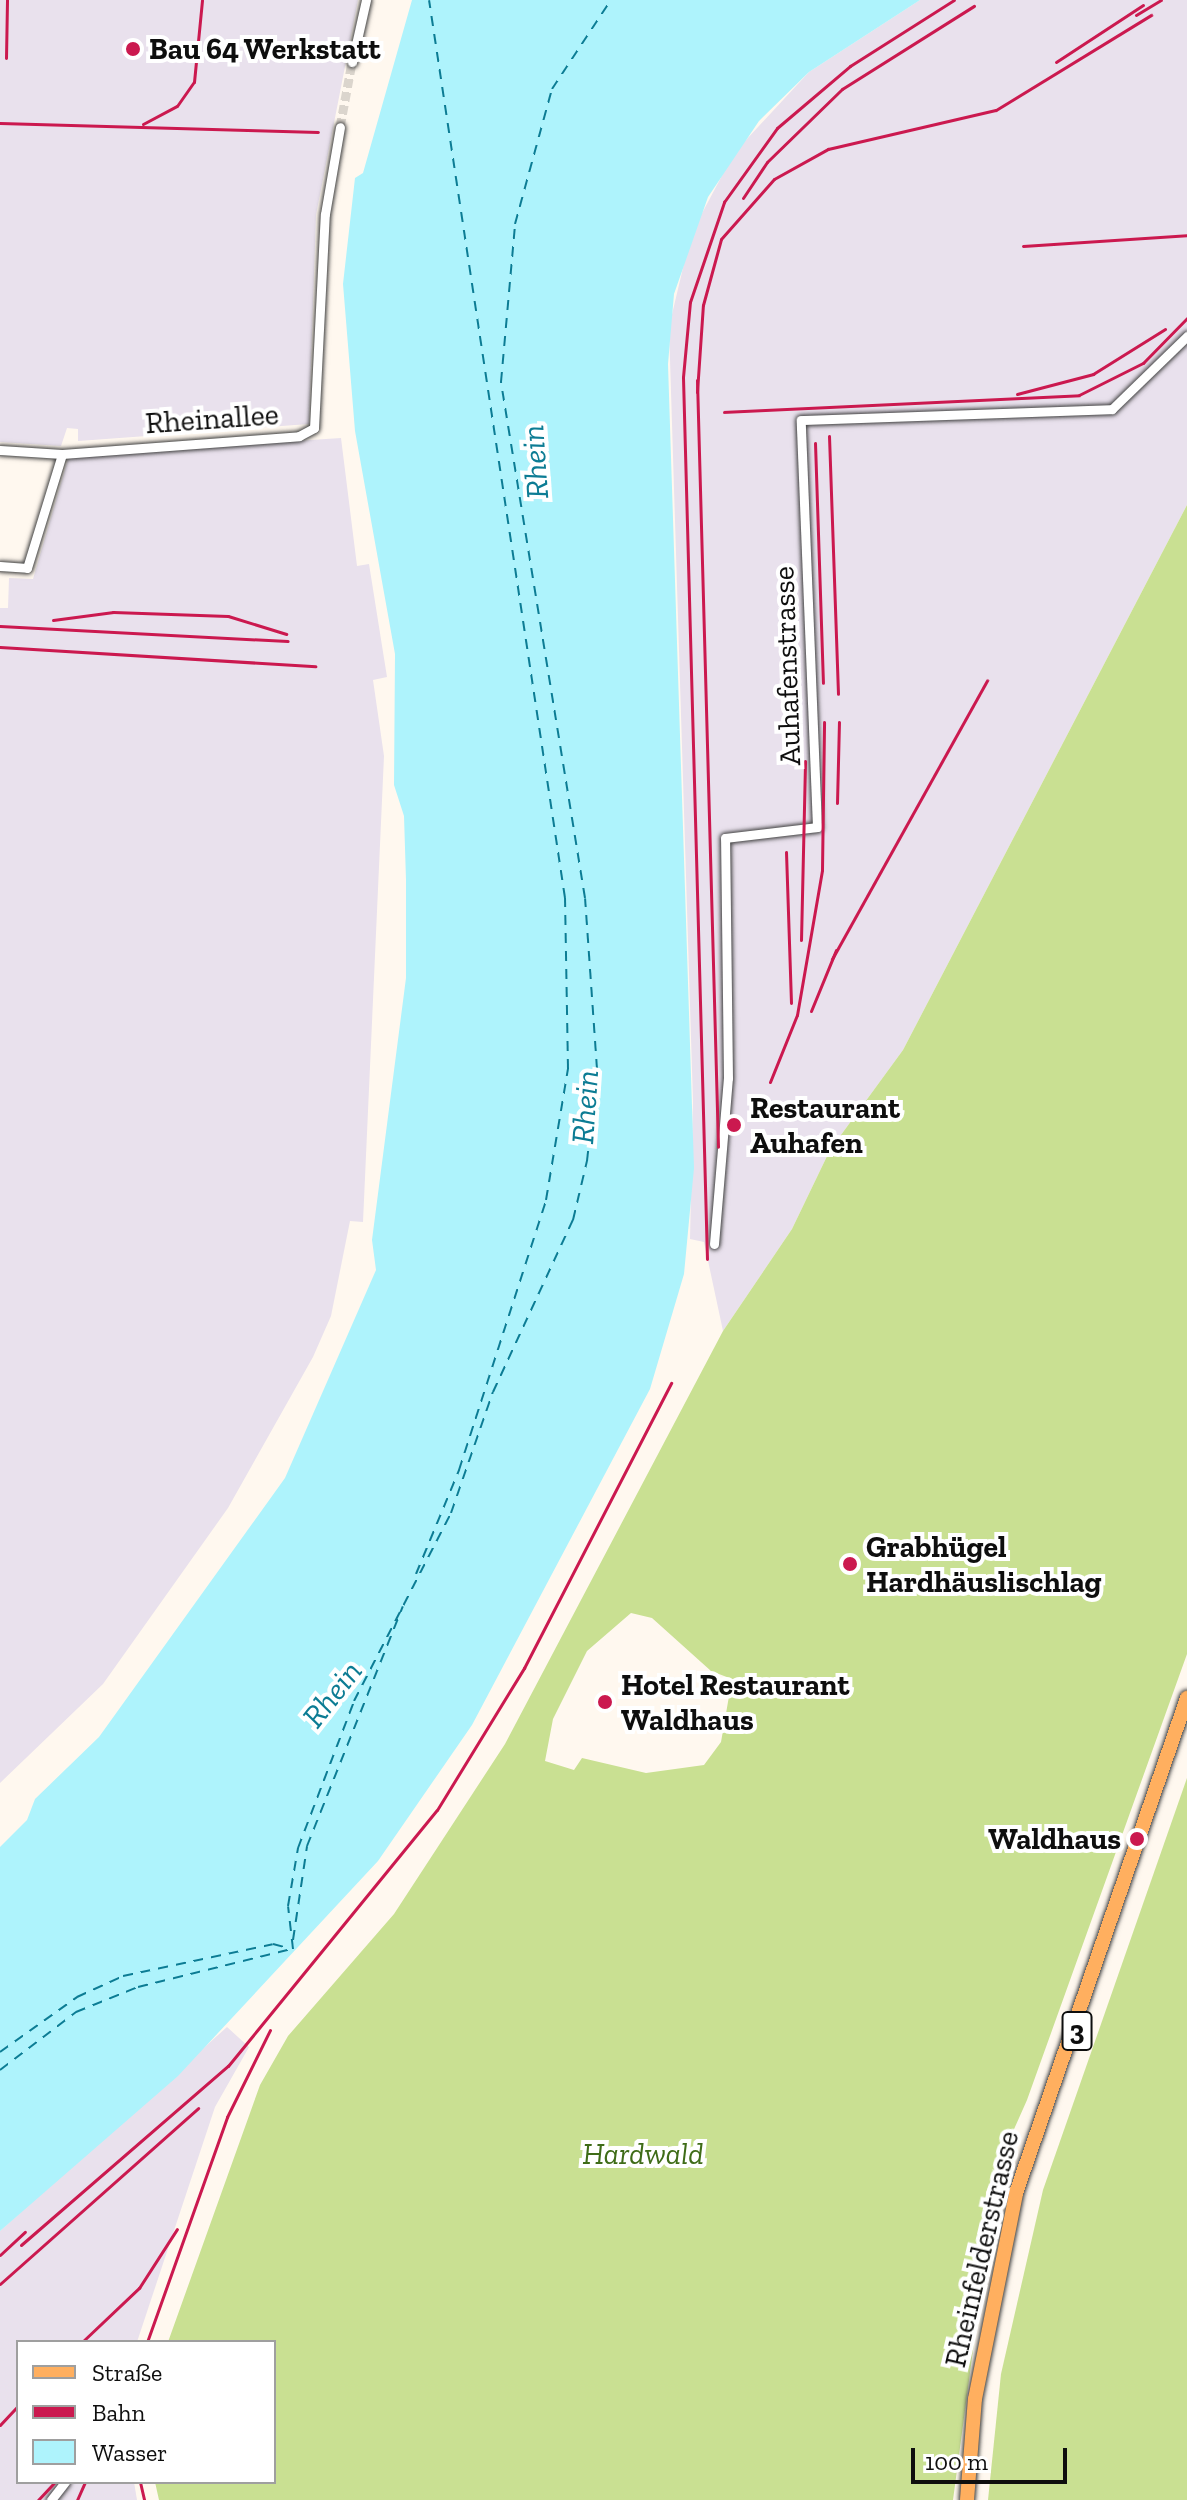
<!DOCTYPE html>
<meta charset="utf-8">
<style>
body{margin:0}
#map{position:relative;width:1187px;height:2500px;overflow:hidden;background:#fff8ef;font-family:"Zilla Slab",serif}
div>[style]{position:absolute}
.industrial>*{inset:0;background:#e9e1ed}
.forest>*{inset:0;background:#c9e092}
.water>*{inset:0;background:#aef3fc}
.ferry>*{height:2px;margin-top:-1px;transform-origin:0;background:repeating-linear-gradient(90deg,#0c7c94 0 10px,transparent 0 18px)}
.street-tunnel>*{height:9px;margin-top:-4.5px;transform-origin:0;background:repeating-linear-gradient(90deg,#dbd5cd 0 9px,transparent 0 13.5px)}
.roads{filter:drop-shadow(0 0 2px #414141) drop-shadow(0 0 2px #414141)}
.street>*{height:9px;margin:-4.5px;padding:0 4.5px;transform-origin:4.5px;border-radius:4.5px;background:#fff}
.primary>*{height:14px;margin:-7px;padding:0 7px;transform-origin:7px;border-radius:7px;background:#ffaf5f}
.rail>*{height:3px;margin:-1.5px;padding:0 1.5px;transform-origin:1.5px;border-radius:1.5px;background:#cb194f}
.dots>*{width:22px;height:22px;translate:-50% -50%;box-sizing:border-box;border:4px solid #fff;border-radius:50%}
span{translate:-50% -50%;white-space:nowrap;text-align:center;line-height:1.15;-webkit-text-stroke:8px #fff;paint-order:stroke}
.shield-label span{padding:2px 6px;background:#fff;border:2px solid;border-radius:6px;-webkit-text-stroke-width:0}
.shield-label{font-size:28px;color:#0e0e0e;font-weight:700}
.poi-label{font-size:30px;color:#0e0e0e;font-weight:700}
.left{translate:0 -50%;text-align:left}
.right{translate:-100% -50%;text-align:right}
.street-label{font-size:30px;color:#0e0e0e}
.park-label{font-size:30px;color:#3f6c18;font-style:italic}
.water-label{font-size:32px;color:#0c7c94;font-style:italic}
.legend{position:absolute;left:16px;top:2340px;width:260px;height:144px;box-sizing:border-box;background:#fff;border:2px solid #9f9f9f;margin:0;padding:10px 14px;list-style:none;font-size:24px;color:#0e0e0e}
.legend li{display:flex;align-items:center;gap:16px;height:40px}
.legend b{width:40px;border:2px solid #9f9f9f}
.scale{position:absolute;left:911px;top:2448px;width:156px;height:36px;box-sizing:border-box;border:4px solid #0e0e0e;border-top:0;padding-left:10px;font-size:24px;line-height:28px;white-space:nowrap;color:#0e0e0e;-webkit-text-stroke:6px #fff;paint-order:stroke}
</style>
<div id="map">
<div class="industrial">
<i style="clip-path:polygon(0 0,358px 0,316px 215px,309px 424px,78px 441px,78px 429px,67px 428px,61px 446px,0 442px)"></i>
<i style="clip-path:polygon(920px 0,1187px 0,1187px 505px,903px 1050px,830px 1150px,792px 1229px,723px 1331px,704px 1242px,690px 1239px,693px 1102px,669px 327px,691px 234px,734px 153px,809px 72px)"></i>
<i style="clip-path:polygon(341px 438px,357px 566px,369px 564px,387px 677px,373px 680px,384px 756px,363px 1222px,350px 1221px,331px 1316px,313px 1357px,228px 1508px,103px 1684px,0 1783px,0 608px,8px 608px,9px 578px,33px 579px,69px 456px)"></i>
<i style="clip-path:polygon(227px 2027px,249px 2047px,215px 2107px,137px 2342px,18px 2342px,18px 2482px,134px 2482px,137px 2500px,0 2500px,0 2231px)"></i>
</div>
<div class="forest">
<i style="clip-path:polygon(evenodd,1187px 505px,1187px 1654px,1027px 2100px,986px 2192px,984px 2268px,953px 2500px,159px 2500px,155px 2482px,274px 2482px,274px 2342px,168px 2342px,260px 2085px,288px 2036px,394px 1914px,505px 1744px,723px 1331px,792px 1229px,830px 1150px,903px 1050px,1187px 505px,631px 1613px,652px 1618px,711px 1671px,732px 1679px,721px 1742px,704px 1765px,646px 1773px,582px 1758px,574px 1770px,545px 1761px,553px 1719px,587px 1651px,631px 1613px)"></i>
<i style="clip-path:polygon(1187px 1778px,1187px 2500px,988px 2500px,1001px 2374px,1043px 2190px)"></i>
</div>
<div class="water">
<i style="clip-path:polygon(412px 0,920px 0,809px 72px,759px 121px,708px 197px,674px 294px,668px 364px,694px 1168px,684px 1274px,650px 1389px,472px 1725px,378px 1861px,178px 2076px,0 2231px,0 1847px,27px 1820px,35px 1799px,99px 1737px,285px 1478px,376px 1270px,372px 1240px,406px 978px,406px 880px,404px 816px,394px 785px,395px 654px,355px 431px,343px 284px,355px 178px,363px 173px)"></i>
</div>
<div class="ferry">
<i style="left:416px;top:1574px;width:113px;rotate:-67.5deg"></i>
<i style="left:459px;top:1470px;width:284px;rotate:-72.1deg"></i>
<i style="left:546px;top:1200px;width:133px;rotate:-80.5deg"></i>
<i style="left:568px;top:1069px;width:171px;rotate:-91deg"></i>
<i style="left:565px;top:898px;width:908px;rotate:-98.61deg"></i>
<i style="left:293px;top:1940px;width:95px;rotate:-81.5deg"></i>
<i style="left:307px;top:1846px;width:258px;rotate:-68.2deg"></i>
<i style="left:293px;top:1949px;width:43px;rotate:-96.6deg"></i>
<i style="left:288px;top:1906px;width:59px;rotate:-80.2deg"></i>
<i style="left:298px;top:1848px;width:157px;rotate:-69.1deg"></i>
<i style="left:354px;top:1701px;width:212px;rotate:-62.7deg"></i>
<i style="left:451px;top:1513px;width:128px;rotate:-70.9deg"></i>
<i style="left:493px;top:1392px;width:190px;rotate:-65.1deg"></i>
<i style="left:573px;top:1220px;width:61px;rotate:-76.7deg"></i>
<i style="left:587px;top:1161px;width:93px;rotate:-83.8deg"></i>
<i style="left:597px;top:1069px;width:171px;rotate:-94deg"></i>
<i style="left:585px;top:898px;width:523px;rotate:-99.25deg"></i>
<i style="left:501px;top:382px;width:159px;rotate:-84.9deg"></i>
<i style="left:515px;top:224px;width:140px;rotate:-74.7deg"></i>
<i style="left:552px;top:89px;width:107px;rotate:-56.5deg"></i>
<i style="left:0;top:2052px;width:95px;rotate:-35.5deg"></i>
<i style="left:77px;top:1997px;width:51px;rotate:-24.5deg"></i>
<i style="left:123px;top:1976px;width:153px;rotate:-12deg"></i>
<i style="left:273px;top:1944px;width:16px;rotate:15deg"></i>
<i style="left:0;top:2070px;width:96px;rotate:-37.3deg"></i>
<i style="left:76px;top:2012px;width:67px;rotate:-22deg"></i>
<i style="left:138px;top:1987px;width:159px;rotate:-13.9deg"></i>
</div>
<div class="street-tunnel">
<i style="left:340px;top:127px;width:66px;rotate:-79.5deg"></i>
</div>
<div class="roads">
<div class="street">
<i style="left:352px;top:62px;width:64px;rotate:-77.3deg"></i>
<i style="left:0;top:450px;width:62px;rotate:3.7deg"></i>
<i style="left:62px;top:454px;width:238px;rotate:-4.3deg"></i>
<i style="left:299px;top:436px;width:17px;rotate:-28deg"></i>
<i style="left:314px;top:428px;width:214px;rotate:-87.1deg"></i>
<i style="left:325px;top:214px;width:88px;rotate:-80.2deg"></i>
<i style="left:0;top:566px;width:27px;rotate:4deg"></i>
<i style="left:27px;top:568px;width:119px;rotate:-72.9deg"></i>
<i style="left:714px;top:1244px;width:167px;rotate:-85.2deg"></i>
<i style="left:728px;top:1078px;width:240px;rotate:-90.7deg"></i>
<i style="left:725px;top:838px;width:93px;rotate:-6.8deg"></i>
<i style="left:817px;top:827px;width:407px;rotate:-92.3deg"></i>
<i style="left:801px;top:420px;width:311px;rotate:-2deg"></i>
<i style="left:1112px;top:409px;width:105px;rotate:-44.2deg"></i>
<i style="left:51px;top:2500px;width:23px;rotate:-52deg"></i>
</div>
<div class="primary">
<i style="left:967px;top:2500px;width:101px;rotate:-85.5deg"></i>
<i style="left:975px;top:2399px;width:210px;rotate:-78.7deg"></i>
<i style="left:1016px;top:2193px;width:524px;rotate:-70.94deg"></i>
</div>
</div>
<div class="rail">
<i style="left:1136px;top:15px;width:29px;rotate:-31deg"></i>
<i style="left:6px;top:58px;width:58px;rotate:-89deg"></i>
<i style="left:1056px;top:62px;width:104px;rotate:-33.2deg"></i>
<i style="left:0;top:123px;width:318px;rotate:1.6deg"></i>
<i style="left:143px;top:124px;width:38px;rotate:-28deg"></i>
<i style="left:177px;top:106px;width:29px;rotate:-55deg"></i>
<i style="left:194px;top:82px;width:82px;rotate:-84.4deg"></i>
<i style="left:743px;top:198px;width:43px;rotate:-56.3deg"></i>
<i style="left:767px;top:162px;width:105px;rotate:-44.2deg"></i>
<i style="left:842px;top:89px;width:156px;rotate:-32.2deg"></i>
<i style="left:1023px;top:246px;width:164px;rotate:-3.8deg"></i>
<i style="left:697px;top:380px;width:767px;rotate:88.43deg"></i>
<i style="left:697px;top:392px;width:87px;rotate:-86.1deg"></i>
<i style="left:703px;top:305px;width:68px;rotate:-74.7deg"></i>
<i style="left:721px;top:239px;width:80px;rotate:-48.5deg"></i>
<i style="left:774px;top:179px;width:62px;rotate:-29.1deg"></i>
<i style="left:828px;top:149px;width:172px;rotate:-13.1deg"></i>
<i style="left:996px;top:110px;width:182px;rotate:-31.5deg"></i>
<i style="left:1017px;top:394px;width:79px;rotate:-14.7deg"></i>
<i style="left:1093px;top:374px;width:85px;rotate:-32deg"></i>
<i style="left:724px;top:412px;width:355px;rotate:-2.7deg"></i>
<i style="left:1079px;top:395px;width:72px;rotate:-26.6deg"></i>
<i style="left:1143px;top:363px;width:63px;rotate:-45.6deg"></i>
<i style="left:829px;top:436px;width:258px;rotate:88deg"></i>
<i style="left:815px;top:443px;width:240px;rotate:88.1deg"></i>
<i style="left:53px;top:620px;width:61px;rotate:-7.6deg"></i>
<i style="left:113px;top:612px;width:115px;rotate:2deg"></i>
<i style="left:228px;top:616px;width:61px;rotate:17.2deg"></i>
<i style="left:0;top:626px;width:288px;rotate:3deg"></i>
<i style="left:0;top:647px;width:316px;rotate:3.5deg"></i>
<i style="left:837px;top:803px;width:81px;rotate:-88.6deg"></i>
<i style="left:786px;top:852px;width:151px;rotate:88.1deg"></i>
<i style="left:801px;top:940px;width:179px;rotate:-88.7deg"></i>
<i style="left:832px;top:959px;width:319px;rotate:-60.9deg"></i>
<i style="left:811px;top:1011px;width:66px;rotate:-67.7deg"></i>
<i style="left:770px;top:1082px;width:72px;rotate:-68.1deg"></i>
<i style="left:797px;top:1015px;width:147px;rotate:-80.2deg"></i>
<i style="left:822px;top:870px;width:148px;rotate:-89.2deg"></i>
<i style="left:707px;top:1259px;width:882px;rotate:-91.56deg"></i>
<i style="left:683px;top:377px;width:75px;rotate:-84.7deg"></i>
<i style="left:690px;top:302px;width:106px;rotate:-71.2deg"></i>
<i style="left:724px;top:202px;width:91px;rotate:-54.4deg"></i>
<i style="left:777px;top:128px;width:96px;rotate:-40.3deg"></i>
<i style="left:850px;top:66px;width:123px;rotate:-32.4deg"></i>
<i style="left:21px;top:2245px;width:274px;rotate:-40.9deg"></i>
<i style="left:228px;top:2066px;width:330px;rotate:-50.8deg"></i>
<i style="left:437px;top:1810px;width:167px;rotate:-58.5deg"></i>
<i style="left:524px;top:1668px;width:321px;rotate:-62.7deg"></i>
<i style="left:0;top:2255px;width:34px;rotate:-43deg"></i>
<i style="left:0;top:2284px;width:265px;rotate:-41.6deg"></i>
<i style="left:82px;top:2342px;width:79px;rotate:-43.5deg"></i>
<i style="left:139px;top:2288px;width:70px;rotate:-57.2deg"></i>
<i style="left:147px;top:2342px;width:239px;rotate:-70.4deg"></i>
<i style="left:227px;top:2117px;width:97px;rotate:-63.7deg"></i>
<i style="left:0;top:2425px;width:26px;rotate:-47deg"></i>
<i style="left:140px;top:2482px;width:18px;rotate:77deg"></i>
<i style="left:38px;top:2500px;width:25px;rotate:-47deg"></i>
<i style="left:77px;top:2500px;width:20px;rotate:-66deg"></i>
</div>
<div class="dots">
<i style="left:133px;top:49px;background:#cb194f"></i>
<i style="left:734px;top:1125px;background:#cb194f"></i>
<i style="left:850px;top:1564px;background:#cb194f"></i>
<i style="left:605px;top:1702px;background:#cb194f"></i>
<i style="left:1137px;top:1839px;background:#cb194f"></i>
</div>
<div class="shield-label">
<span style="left:1077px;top:2031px">3</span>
</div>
<div class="poi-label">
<span class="left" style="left:149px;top:49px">Bau 64 Werkstatt</span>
<span class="left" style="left:750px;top:1125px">Restaurant<br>Auhafen</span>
<span class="left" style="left:866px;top:1564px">Grabhügel<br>Hardhäuslischlag</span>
<span class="left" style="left:621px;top:1702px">Hotel Restaurant<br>Waldhaus</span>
<span class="right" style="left:1121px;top:1839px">Waldhaus</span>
</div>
<div class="street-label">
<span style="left:212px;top:419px;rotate:-4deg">Rheinallee</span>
<span style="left:787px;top:666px;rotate:-92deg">Auhafenstrasse</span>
<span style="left:982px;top:2249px;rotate:-77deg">Rheinfelderstrasse</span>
</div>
<div class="park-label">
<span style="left:643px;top:2154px">Hardwald</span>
</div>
<div class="water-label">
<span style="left:535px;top:462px;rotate:-94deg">Rhein</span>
<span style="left:585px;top:1107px;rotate:-86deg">Rhein</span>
<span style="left:332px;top:1694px;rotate:-52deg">Rhein</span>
</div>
<ul class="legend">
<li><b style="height:10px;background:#ffaf5f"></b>Straße</li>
<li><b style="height:10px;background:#cb194f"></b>Bahn</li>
<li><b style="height:22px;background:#aef3fc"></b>Wasser</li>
</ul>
<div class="scale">100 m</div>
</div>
